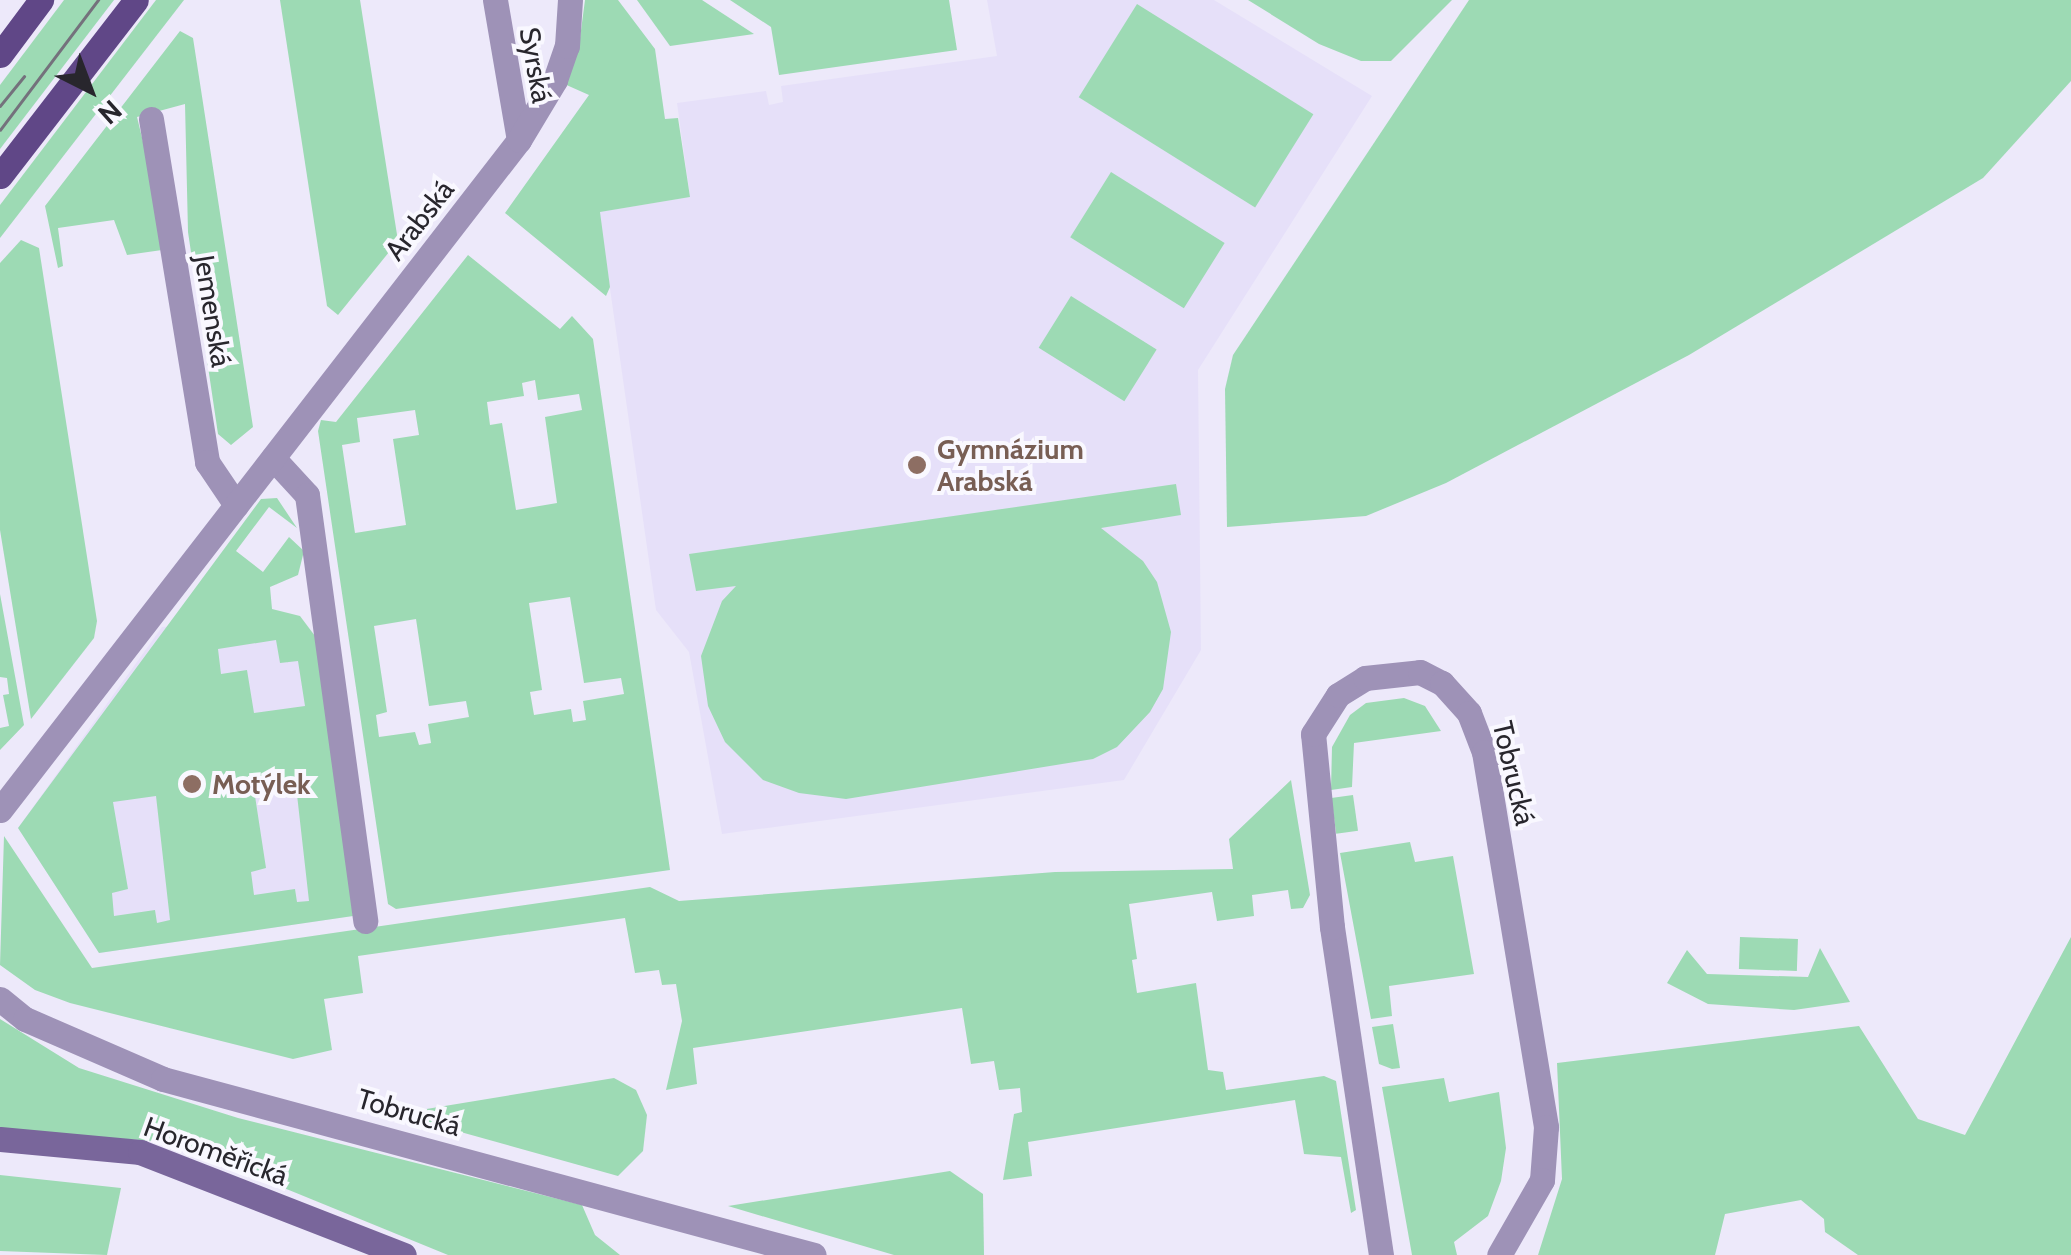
<!DOCTYPE html>
<meta charset="utf-8">
<style>
body{margin:0}
#map{position:relative;width:2071px;height:1255px;overflow:hidden;background:#ede9fa;font-family:Cabin,sans-serif}
div>[style]{position:absolute}
.built>*{inset:0;background:#e6e0f9}
.green>*{inset:0;background:#9ddab4;transform-origin:0 0}
.street>*{height:25px;margin:-12.5px;padding:0 12.5px;transform-origin:12.5px;border-radius:12.5px;background:#9e92b7}
.secondary>*{height:25px;margin:-12.5px;padding:0 12.5px;transform-origin:12.5px;border-radius:12.5px;background:#79669b}
.primary>*{height:25px;margin:-12.5px;padding:0 12.5px;transform-origin:12.5px;border-radius:12.5px;background:#604787}
.tram>*{height:2.5px;margin:-1.25px;padding:0 1.25px;transform-origin:1.25px;border-radius:1.25px;background:#74717c}
.dots>*{width:28px;height:28px;translate:-50% -50%;box-sizing:border-box;border:5px solid #f9f8ff;border-radius:50%}
span{translate:-50% -50%;white-space:nowrap;text-align:center;line-height:1.15;-webkit-text-stroke:8px #f9f8ff;paint-order:stroke}
.street-label{font-size:28px;color:#28262d}
.education-label{font-size:28px;color:#785e54;font-weight:700}
.left{translate:0 -50%;text-align:left}
.north{position:absolute;left:40px;top:40px;width:100px;height:100px;-webkit-text-stroke:8px #f9f8ff;paint-order:stroke;rotate:138deg;font-size:28px;font-weight:700;line-height:40px;text-align:center;color:#28262d}
.north::after{content:'';display:block;margin:auto;width:35px;height:45px;background:#28262d;clip-path:polygon(50% 0,100% 100%,50% 72%,0 100%)}
</style>
<div id="map">
<div class="built">
<i style="clip-path:polygon(987px 0,1214px 0,1372px 96px,1198px 370px,1201px 650px,1124px 780px,722px 834px,689px 652px,656px 610px,599px 212px,690px 197px,677px 103px,766px 91px,769px 105px,783px 102px,781px 86px,997px 56px)"></i>
<i style="clip-path:polygon(300px 616px,353px 916px,99px 953px,18px 828px,162px 627px)"></i>
</div>
<div class="green">
<i style="clip-path:polygon(64px 0,114px 0,0 149px,0 85px)"></i>
<i style="clip-path:polygon(156px 0,184px 0,0 238px,0 205px)"></i>
<i style="clip-path:polygon(280px 0,360px 0,398px 241px,338px 315px,327px 306px)"></i>
<i style="clip-path:polygon(585px 0,618px 0,655px 49px,665px 119px,678px 118px,690px 197px,600px 212px,610px 287px,606px 296px,505px 213px,589px 95px,562px 83px,580px 38px)"></i>
<i style="clip-path:polygon(637px 0,702px 0,754px 34px,670px 46px)"></i>
<i style="clip-path:polygon(730px 0,949px 0,957px 50px,779px 75px,771px 27px)"></i>
<i style="clip-path:polygon(1248px 0,1452px 0,1391px 61px,1361px 61px,1319px 44px)"></i>
<i style="clip-path:polygon(1469px 0,2071px 0,2071px 81px,1983px 178px,1689px 355px,1446px 483px,1366px 516px,1227px 527px,1225px 389px,1233px 355px)"></i>
<i style="left:1137px;top:4px;width:208px;height:110px;rotate:32deg"></i>
<i style="clip-path:polygon(180px 31px,193px 38px,253px 427px,231px 445px,218px 434px,188px 232px,185px 104px,137px 117px,169px 249px,127px 255px,114px 220px,58px 228px,63px 266px,58px 268px,45px 206px)"></i>
<i style="left:1111px;top:172px;width:134px;height:77px;rotate:32deg"></i>
<i style="clip-path:polygon(21px 240px,39px 248px,97px 621px,94px 638px,31px 719px,0 530px,0 263px)"></i>
<i style="clip-path:polygon(evenodd,468px 255px,560px 329px,572px 316px,593px 339px,670px 870px,396px 909px,388px 904px,318px 431px,321px 420px,336px 422px,468px 255px,535px 380px,538px 400px,579px 394px,582px 410px,545px 417px,557px 503px,516px 510px,502px 423px,490px 425px,487px 402px,524px 396px,522px 383px,535px 380px,468px 255px,415px 410px,419px 435px,393px 439px,406px 525px,355px 533px,342px 445px,360px 442px,357px 418px,415px 410px,468px 255px,570px 597px,584px 683px,621px 678px,624px 694px,583px 701px,586px 720px,573px 722px,571px 709px,534px 715px,530px 692px,542px 690px,529px 603px,570px 597px,468px 255px,416px 619px,429px 706px,466px 701px,469px 717px,428px 724px,431px 743px,419px 745px,415px 732px,379px 737px,376px 715px,387px 712px,374px 626px,416px 619px)"></i>
<i style="left:1071px;top:296px;width:101px;height:61px;rotate:32deg"></i>
<i style="clip-path:polygon(1176px 484px,1181px 515px,1101px 528px,1143px 561px,1157px 582px,1171px 632px,1163px 689px,1150px 712px,1117px 747px,1093px 759px,846px 799px,799px 793px,763px 780px,725px 742px,708px 706px,701px 656px,722px 601px,736px 586px,696px 591px,689px 554px)"></i>
<i style="clip-path:polygon(evenodd,277px 498px,297px 528px,269px 507px,236px 551px,263px 572px,289px 537px,304px 551px,298px 575px,270px 587px,272px 609px,300px 616px,321px 644px,353px 916px,99px 953px,18px 828px,261px 499px,277px 498px,276px 640px,280px 663px,298px 661px,305px 706px,254px 713px,247px 670px,221px 674px,218px 649px,276px 640px,277px 498px,295px 777px,309px 901px,297px 902px,295px 889px,254px 895px,251px 872px,266px 868px,253px 783px,295px 777px,277px 498px,156px 796px,170px 920px,157px 923px,155px 910px,114px 916px,112px 893px,128px 889px,113px 802px,156px 796px)"></i>
<i style="clip-path:polygon(0 594px,24px 725px,0 750px,0 728px,9px 726px,3px 695px,9px 694px,7px 678px,0 677px)"></i>
<i style="clip-path:polygon(1404px 698px,1425px 706px,1441px 731px,1354px 743px,1352px 787px,1331px 790px,1332px 747px,1350px 715px,1366px 703px)"></i>
<i style="clip-path:polygon(1291px 780px,1310px 895px,1303px 908px,1291px 909px,1288px 890px,1252px 895px,1254px 916px,1217px 921px,1212px 892px,1129px 904px,1137px 959px,1132px 960px,1137px 993px,1196px 983px,1208px 1070px,1223px 1072px,1226px 1090px,1324px 1076px,1336px 1081px,1356px 1210px,1351px 1213px,1341px 1157px,1304px 1154px,1295px 1100px,1028px 1142px,1032px 1176px,1003px 1180px,1014px 1114px,1022px 1112px,1020px 1088px,999px 1090px,994px 1061px,971px 1064px,962px 1008px,693px 1048px,697px 1084px,666px 1090px,682px 1021px,676px 984px,662px 985px,659px 970px,635px 973px,625px 918px,358px 956px,363px 993px,324px 999px,332px 1050px,293px 1059px,70px 1003px,35px 990px,0 965px,4px 836px,92px 968px,650px 887px,679px 901px,1055px 872px,1233px 869px,1229px 839px)"></i>
<i style="left:1353px;top:795px;width:36px;height:22px;rotate:82deg"></i>
<i style="clip-path:polygon(1410px 842px,1415px 862px,1453px 856px,1474px 974px,1389px 986px,1392px 1016px,1371px 1019px,1340px 853px)"></i>
<i style="left:1740px;top:937px;width:58px;height:32px;rotate:2deg"></i>
<i style="clip-path:polygon(2071px 937px,2071px 1255px,1858px 1255px,1825px 1232px,1824px 1219px,1801px 1200px,1725px 1214px,1715px 1255px,1538px 1255px,1562px 1179px,1557px 1063px,1859px 1026px,1918px 1119px,1965px 1135px)"></i>
<i style="clip-path:polygon(1820px 948px,1850px 1002px,1794px 1010px,1708px 1004px,1667px 983px,1687px 950px,1707px 974px,1808px 977px)"></i>
<i style="clip-path:polygon(0 1019px,79px 1068px,238px 1118px,582px 1205px,595px 1235px,620px 1255px,448px 1255px,171px 1142px,0 1131px)"></i>
<i style="clip-path:polygon(1393px 1024px,1400px 1068px,1392px 1069px,1379px 1064px,1372px 1027px)"></i>
<i style="clip-path:polygon(614px 1078px,636px 1090px,647px 1115px,643px 1151px,618px 1176px,396px 1114px)"></i>
<i style="clip-path:polygon(1444px 1078px,1449px 1102px,1499px 1092px,1506px 1148px,1501px 1181px,1488px 1216px,1454px 1242px,1457px 1255px,1412px 1255px,1382px 1087px)"></i>
<i style="clip-path:polygon(950px 1171px,983px 1194px,984px 1255px,894px 1255px,728px 1206px)"></i>
<i style="clip-path:polygon(0 1175px,121px 1188px,107px 1255px,0 1251px)"></i>
</div>
<div class="street">
<i style="left:495px;top:0;width:142px;rotate:80.3deg"></i>
<i style="left:151px;top:119px;width:348px;rotate:80.7deg"></i>
<i style="left:207px;top:462px;width:52px;rotate:56deg"></i>
<i style="left:273px;top:458px;width:50px;rotate:47.4deg"></i>
<i style="left:307px;top:495px;width:430px;rotate:82.2deg"></i>
<i style="left:0;top:810px;width:848px;rotate:-52.24deg"></i>
<i style="left:519px;top:140px;width:70px;rotate:-59deg"></i>
<i style="left:555px;top:80px;width:36px;rotate:-71deg"></i>
<i style="left:567px;top:46px;width:46px;rotate:-86.3deg"></i>
<i style="left:0;top:999px;width:32px;rotate:39deg"></i>
<i style="left:25px;top:1019px;width:150px;rotate:23.5deg"></i>
<i style="left:163px;top:1079px;width:674px;rotate:15.13deg"></i>
<i style="left:1381px;top:1255px;width:332px;rotate:-98.5deg"></i>
<i style="left:1332px;top:927px;width:194px;rotate:-95.6deg"></i>
<i style="left:1313px;top:734px;width:46px;rotate:-57.3deg"></i>
<i style="left:1338px;top:695px;width:32px;rotate:-32deg"></i>
<i style="left:1365px;top:678px;width:55px;rotate:-6.2deg"></i>
<i style="left:1420px;top:672px;width:25px;rotate:27deg"></i>
<i style="left:1442px;top:683px;width:40px;rotate:48deg"></i>
<i style="left:1469px;top:713px;width:42px;rotate:69deg"></i>
<i style="left:1484px;top:752px;width:380px;rotate:80.6deg"></i>
<i style="left:1546px;top:1127px;width:53px;rotate:94.3deg"></i>
<i style="left:1542px;top:1180px;width:86px;rotate:119.8deg"></i>
</div>
<div class="secondary">
<i style="left:0;top:1139px;width:141px;rotate:5.3deg"></i>
<i style="left:140px;top:1152px;width:283px;rotate:21.3deg"></i>
</div>
<div class="primary">
<i style="left:0;top:55px;width:69px;rotate:-53.3deg"></i>
<i style="left:0;top:176px;width:222px;rotate:-52.3deg"></i>
</div>
<div class="tram">
<i style="left:0;top:106px;width:38px;rotate:-51deg"></i>
<i style="left:0;top:130px;width:163px;rotate:-53deg"></i>
</div>
<div class="dots">
<i style="left:917px;top:465px;background:#8d6e63"></i>
<i style="left:192px;top:784px;background:#8d6e63"></i>
</div>
<div class="street-label">
<span style="left:536px;top:65px;rotate:80deg">Syrská</span>
<span style="left:419px;top:220px;rotate:-52deg">Arabská</span>
<span style="left:213px;top:311px;rotate:81deg">Jemenská</span>
<span style="left:1514px;top:773px;rotate:77deg">Tobrucká</span>
<span style="left:409px;top:1112px;rotate:16deg">Tobrucká</span>
<span style="left:216px;top:1151px;rotate:20deg">Horoměřická</span>
</div>
<div class="education-label">
<span class="left" style="left:937px;top:465px">Gymnázium<br>Arabská</span>
<span class="left" style="left:212px;top:784px">Motýlek</span>
</div>
<div class="north">N</div>
</div>
